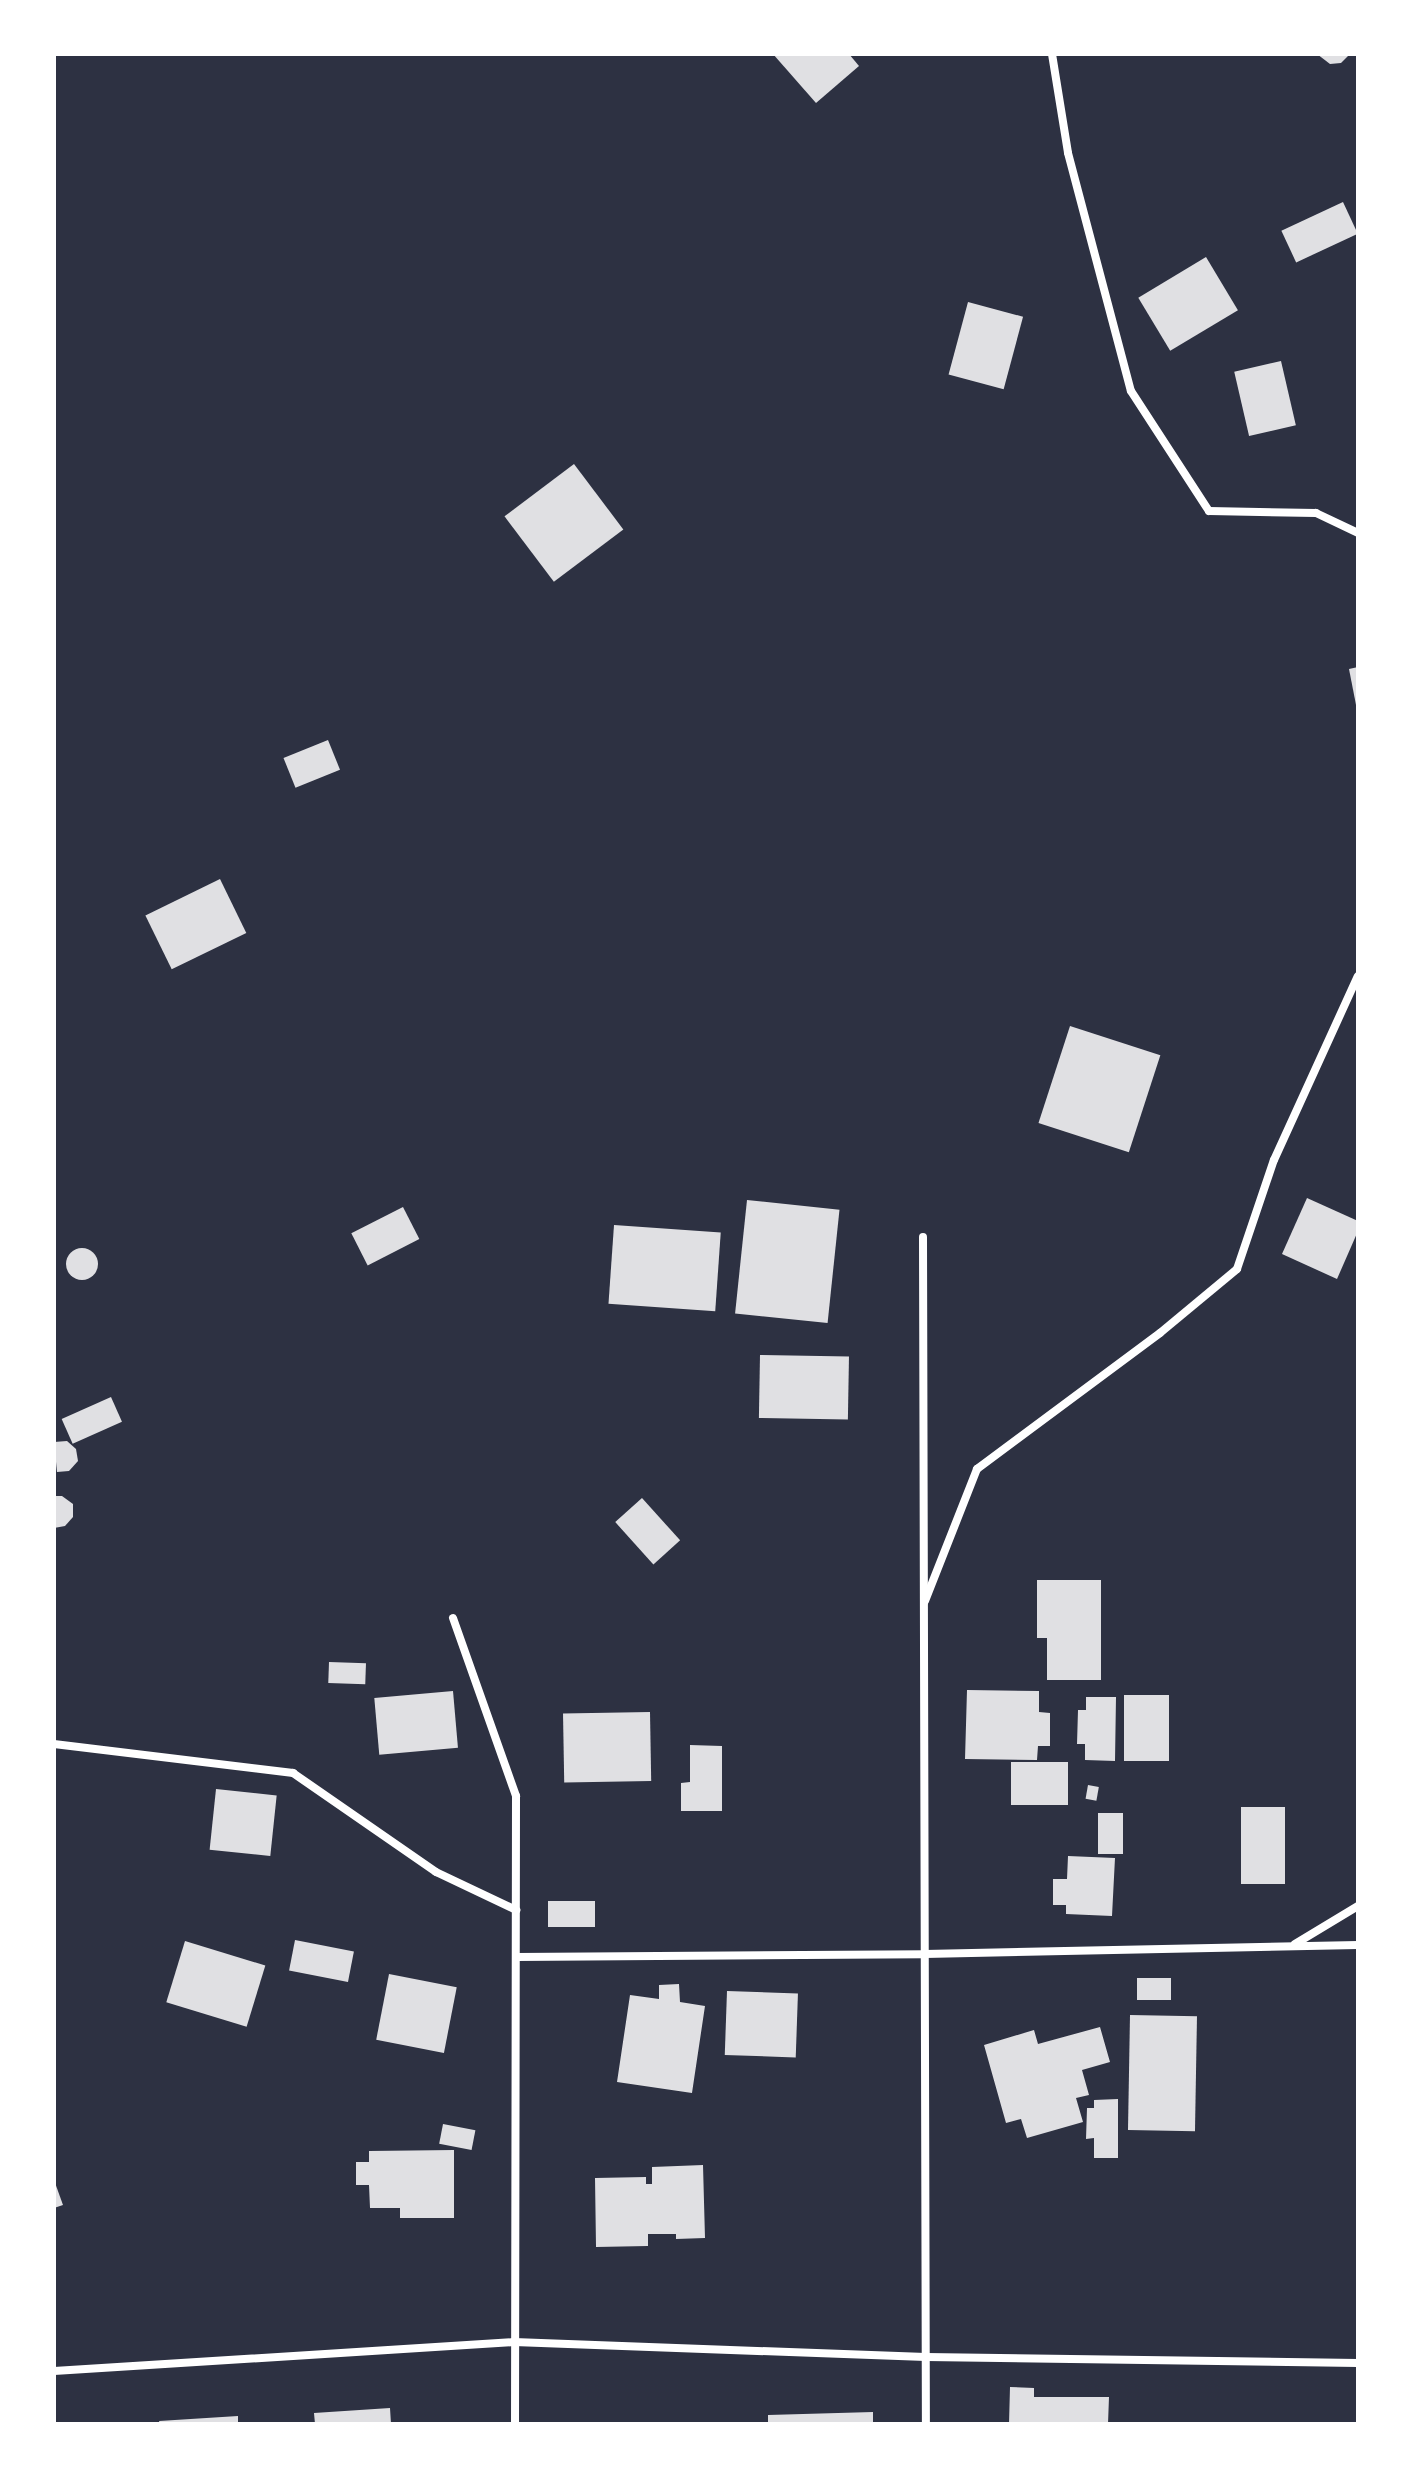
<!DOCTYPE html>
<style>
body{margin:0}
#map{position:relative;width:1412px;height:2478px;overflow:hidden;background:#2d3142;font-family:Helvetica,sans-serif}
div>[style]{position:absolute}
.building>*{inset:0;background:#e0e0e3;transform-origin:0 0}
.round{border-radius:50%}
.minor>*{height:8px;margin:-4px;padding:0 4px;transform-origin:4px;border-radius:4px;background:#fff}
span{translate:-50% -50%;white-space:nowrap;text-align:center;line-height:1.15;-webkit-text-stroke:7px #fff;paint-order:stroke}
.frame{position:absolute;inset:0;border:56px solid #fff;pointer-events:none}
</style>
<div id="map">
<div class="building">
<i style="clip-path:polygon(773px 54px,849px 54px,859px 66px,816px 103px)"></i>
<i style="clip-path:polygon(1317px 54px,1350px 54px,1341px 63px,1330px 64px)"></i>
<i style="left:1343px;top:202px;width:35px;height:68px;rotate:65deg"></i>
<i style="left:1206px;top:257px;width:62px;height:79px;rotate:59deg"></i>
<i style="left:968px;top:302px;width:57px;height:75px;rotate:15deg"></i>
<i style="left:1281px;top:361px;width:66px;height:48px;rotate:77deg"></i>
<i style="left:574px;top:464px;width:82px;height:87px;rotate:53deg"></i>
<i style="clip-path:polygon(1358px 667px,1358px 710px,1357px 710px,1349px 669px)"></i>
<i style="left:328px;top:740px;width:32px;height:48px;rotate:68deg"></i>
<i style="left:220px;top:879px;width:60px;height:83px;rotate:64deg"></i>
<i style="left:1070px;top:1026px;width:95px;height:102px;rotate:18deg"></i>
<i style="clip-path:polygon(1307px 1198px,1358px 1221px,1358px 1231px,1337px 1279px,1282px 1254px)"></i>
<i style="left:747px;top:1200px;width:93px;height:114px;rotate:6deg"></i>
<i style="left:403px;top:1207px;width:36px;height:58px;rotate:63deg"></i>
<i style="left:614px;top:1225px;width:107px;height:79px;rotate:4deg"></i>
<i class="round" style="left:66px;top:1248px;width:32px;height:32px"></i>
<i style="left:760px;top:1355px;width:89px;height:63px;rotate:1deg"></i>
<i style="left:111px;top:1397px;width:27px;height:54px;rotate:66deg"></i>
<i style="clip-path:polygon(67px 1441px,76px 1449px,78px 1461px,69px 1471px,57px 1472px,54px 1442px)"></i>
<i style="clip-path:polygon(54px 1496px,62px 1496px,73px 1504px,73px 1517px,65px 1526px,54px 1528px)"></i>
<i style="left:642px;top:1498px;width:57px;height:36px;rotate:48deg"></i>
<i style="clip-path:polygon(1037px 1580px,1101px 1580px,1101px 1680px,1047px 1680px,1047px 1638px,1037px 1638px)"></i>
<i style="left:329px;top:1662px;width:37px;height:21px;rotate:2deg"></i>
<i style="clip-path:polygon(967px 1690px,1039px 1691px,1039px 1712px,1050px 1713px,1050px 1746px,1038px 1746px,1037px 1760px,965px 1759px)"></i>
<i style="left:453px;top:1691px;width:57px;height:79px;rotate:85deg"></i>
<i style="left:1124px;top:1695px;width:45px;height:66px"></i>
<i style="clip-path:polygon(1086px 1697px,1116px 1697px,1115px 1761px,1085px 1760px,1085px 1744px,1077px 1744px,1078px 1710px,1086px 1710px)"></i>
<i style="left:650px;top:1712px;width:69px;height:87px;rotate:89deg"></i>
<i style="clip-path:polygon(690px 1745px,722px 1746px,722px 1811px,681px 1811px,681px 1783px,690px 1782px)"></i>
<i style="left:1068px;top:1762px;width:43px;height:57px;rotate:90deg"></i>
<i style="left:1088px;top:1785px;width:11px;height:14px;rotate:10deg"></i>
<i style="left:216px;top:1789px;width:61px;height:61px;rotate:6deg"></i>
<i style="left:1241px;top:1807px;width:44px;height:77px"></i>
<i style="left:1098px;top:1813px;width:25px;height:41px"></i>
<i style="clip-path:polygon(1068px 1856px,1115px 1858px,1112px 1916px,1066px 1914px,1066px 1905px,1053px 1905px,1053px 1879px,1067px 1879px)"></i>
<i style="left:595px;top:1901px;width:26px;height:47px;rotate:90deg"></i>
<i style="left:295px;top:1940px;width:60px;height:31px;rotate:11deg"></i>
<i style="left:185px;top:1941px;width:84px;height:64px;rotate:17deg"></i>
<i style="left:389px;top:1974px;width:69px;height:67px;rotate:11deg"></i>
<i style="left:1137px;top:1978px;width:34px;height:22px"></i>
<i style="clip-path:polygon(679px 1984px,680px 2002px,705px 2006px,692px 2093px,617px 2082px,630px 1995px,659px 1999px,659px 1985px)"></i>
<i style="left:727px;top:1991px;width:71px;height:64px;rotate:2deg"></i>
<i style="left:1130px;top:2015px;width:67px;height:115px;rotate:1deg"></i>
<i style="clip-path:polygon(1100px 2027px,1110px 2062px,1082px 2070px,1089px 2095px,1076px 2098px,1083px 2122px,1027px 2138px,1021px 2119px,1006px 2123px,984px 2045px,1034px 2030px,1038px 2044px)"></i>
<i style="clip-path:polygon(1118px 2099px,1118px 2158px,1094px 2158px,1094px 2138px,1086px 2139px,1087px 2108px,1094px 2108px,1094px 2100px)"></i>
<i style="left:443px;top:2124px;width:33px;height:20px;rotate:11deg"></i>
<i style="clip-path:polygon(454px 2150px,454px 2218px,400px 2218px,400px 2208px,370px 2208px,369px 2185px,356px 2185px,356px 2162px,369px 2162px,369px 2151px)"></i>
<i style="clip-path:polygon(703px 2165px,705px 2238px,676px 2239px,676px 2234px,648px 2234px,648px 2246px,596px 2247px,595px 2178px,646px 2177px,646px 2184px,652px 2184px,652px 2167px)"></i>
<i style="clip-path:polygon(54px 2180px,63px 2205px,54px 2208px)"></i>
<i style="clip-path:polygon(1010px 2387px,1034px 2388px,1034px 2397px,1109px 2397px,1108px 2424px,1009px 2424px)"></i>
<i style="clip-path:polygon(390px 2408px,391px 2424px,315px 2424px,314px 2413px)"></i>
<i style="clip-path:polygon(873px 2412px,873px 2424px,768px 2424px,768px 2415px)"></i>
<i style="clip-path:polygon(238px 2416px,238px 2424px,160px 2424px,159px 2421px)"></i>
</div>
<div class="minor">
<i style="left:1052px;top:54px;width:100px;rotate:80.8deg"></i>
<i style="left:1068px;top:153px;width:246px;rotate:75.2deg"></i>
<i style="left:1131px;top:391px;width:143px;rotate:57deg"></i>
<i style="left:1209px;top:511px;width:107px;rotate:1.1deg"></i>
<i style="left:1316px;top:513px;width:47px;rotate:25.5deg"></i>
<i style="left:923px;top:1237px;width:1187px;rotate:89.86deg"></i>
<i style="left:925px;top:1601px;width:142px;rotate:-68.5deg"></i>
<i style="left:977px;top:1469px;width:228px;rotate:-36.6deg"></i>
<i style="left:1160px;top:1333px;width:100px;rotate:-39.7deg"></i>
<i style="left:1237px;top:1269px;width:115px;rotate:-71.3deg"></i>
<i style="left:1274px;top:1160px;width:202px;rotate:-65.5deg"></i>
<i style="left:453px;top:1618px;width:189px;rotate:70.5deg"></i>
<i style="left:516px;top:1796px;width:628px;rotate:90.09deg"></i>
<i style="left:54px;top:1744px;width:241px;rotate:6.9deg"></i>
<i style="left:293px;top:1773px;width:174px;rotate:34.7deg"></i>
<i style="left:436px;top:1872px;width:89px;rotate:25.4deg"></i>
<i style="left:1295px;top:1944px;width:74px;rotate:-31.1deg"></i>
<i style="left:516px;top:1957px;width:409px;rotate:-0.4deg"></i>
<i style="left:925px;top:1954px;width:433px;rotate:-1.2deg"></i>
<i style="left:54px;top:2371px;width:461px;rotate:-3.6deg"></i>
<i style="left:514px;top:2342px;width:412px;rotate:2.1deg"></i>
<i style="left:926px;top:2357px;width:432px;rotate:0.8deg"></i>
</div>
<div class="frame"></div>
</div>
